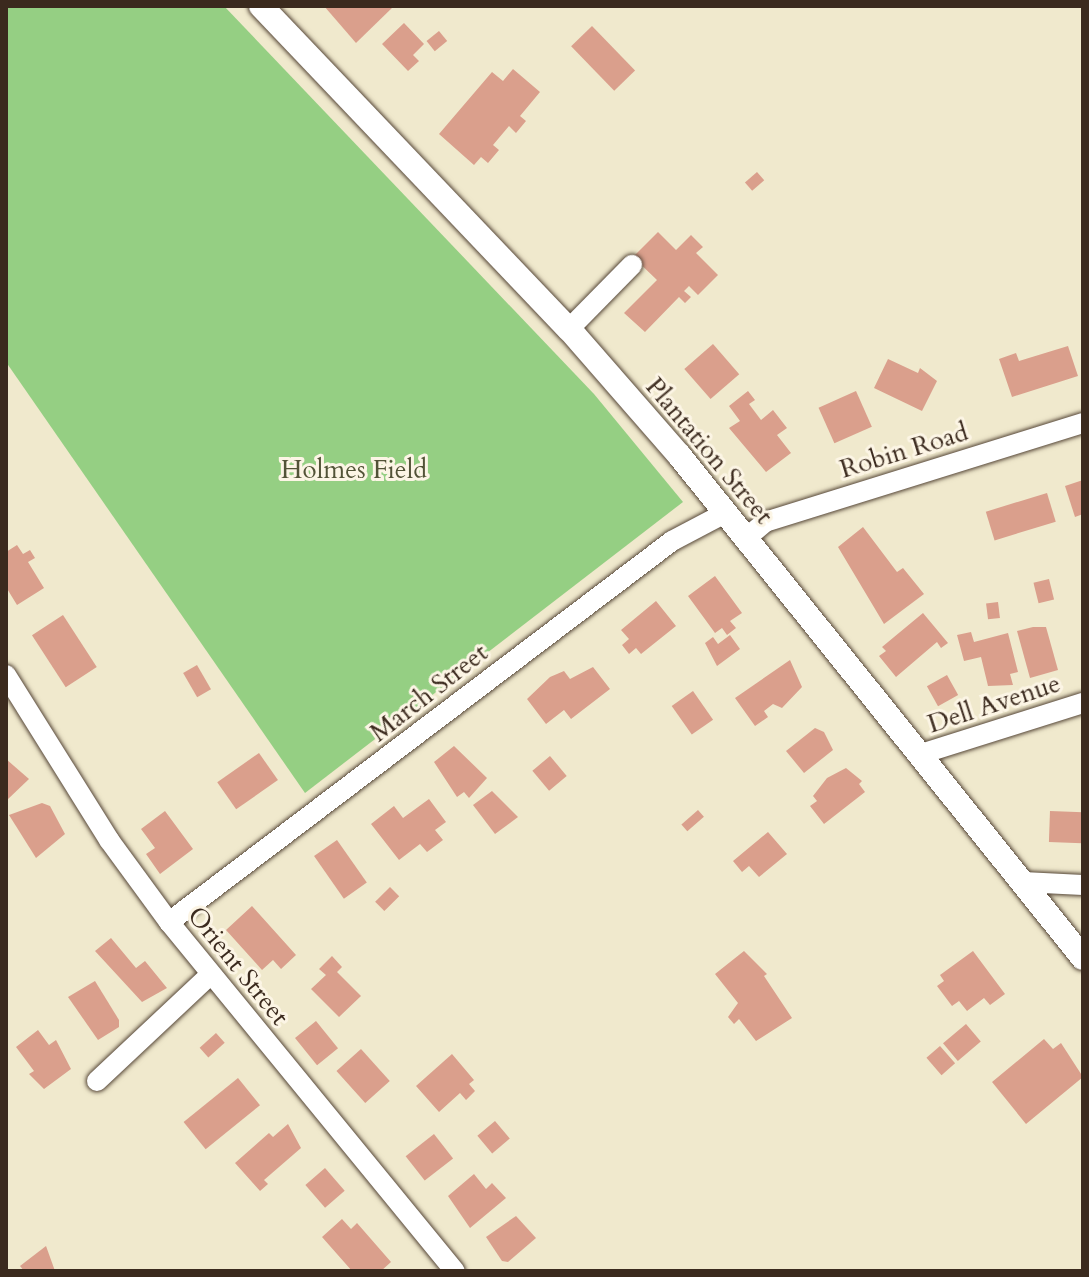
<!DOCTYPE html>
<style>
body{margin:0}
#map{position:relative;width:1089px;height:1277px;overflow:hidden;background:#f0e9cd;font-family:Cardo,serif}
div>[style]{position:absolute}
.green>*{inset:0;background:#95cf83}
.building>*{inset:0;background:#da9f8c;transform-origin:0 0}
.roads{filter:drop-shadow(0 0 2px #564738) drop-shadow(0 0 2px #564738)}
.minor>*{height:20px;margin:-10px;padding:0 10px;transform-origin:10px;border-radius:10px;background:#fff}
.tertiary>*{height:24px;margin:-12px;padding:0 12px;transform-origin:12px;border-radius:12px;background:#fff}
span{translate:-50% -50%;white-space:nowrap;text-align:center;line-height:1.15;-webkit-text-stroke:6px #fcf5e5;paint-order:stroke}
.street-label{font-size:26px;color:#3b2a1e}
.park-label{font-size:26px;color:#525337}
.frame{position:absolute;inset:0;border:8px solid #3b2a1e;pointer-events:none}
</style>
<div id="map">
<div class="green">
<i style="clip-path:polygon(6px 6px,224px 6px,594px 394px,683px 502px,305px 793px,6px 362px)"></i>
</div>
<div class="building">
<i style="clip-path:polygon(324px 6px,394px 6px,356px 43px)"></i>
<i style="clip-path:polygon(404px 23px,424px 44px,413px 55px,419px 61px,408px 71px,382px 44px)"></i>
<i style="left:592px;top:26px;width:62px;height:29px;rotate:46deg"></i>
<i style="left:439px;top:31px;width:13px;height:16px;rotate:51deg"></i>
<i style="clip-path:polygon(513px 69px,540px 92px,520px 116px,526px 121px,516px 133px,509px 126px,493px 145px,499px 150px,488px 163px,481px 157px,474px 165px,439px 134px,492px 72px,503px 81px)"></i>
<i style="left:757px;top:172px;width:11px;height:16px;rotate:49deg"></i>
<i style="clip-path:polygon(658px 232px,676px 250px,691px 235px,703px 247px,696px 253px,718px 275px,698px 295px,689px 286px,684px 291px,691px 297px,685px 303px,679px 297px,645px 332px,624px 313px,657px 280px,633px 257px)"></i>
<i style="left:713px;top:344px;width:40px;height:38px;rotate:49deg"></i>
<i style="clip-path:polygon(1068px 346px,1078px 376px,1012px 397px,999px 359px,1016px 353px,1019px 361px)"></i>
<i style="clip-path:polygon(888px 359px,918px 373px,920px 368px,937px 381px,922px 411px,874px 388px)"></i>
<i style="clip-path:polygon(748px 391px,755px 400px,749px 404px,761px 420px,773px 410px,787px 428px,777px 435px,791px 453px,766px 472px,729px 428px,740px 421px,729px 406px)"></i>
<i style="left:856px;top:391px;width:39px;height:41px;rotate:66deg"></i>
<i style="clip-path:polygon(1083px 480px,1083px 514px,1075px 517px,1065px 486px)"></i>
<i style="left:1047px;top:493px;width:30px;height:64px;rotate:73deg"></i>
<i style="clip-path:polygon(863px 527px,897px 572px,903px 568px,924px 594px,884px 624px,838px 547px)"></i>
<i style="clip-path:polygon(17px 545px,23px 554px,30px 550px,35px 558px,28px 562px,44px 588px,17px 605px,6px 587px,6px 552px)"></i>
<i style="clip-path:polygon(715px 576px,742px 613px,730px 621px,736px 628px,727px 635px,722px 628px,715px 633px,688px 596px)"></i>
<i style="left:1049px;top:579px;width:21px;height:16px;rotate:76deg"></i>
<i style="clip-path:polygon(656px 601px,676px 626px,641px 654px,636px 648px,629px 654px,622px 645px,629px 639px,621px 630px)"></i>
<i style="left:998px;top:602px;width:16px;height:12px;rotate:83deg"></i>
<i style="clip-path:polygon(923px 613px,948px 643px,941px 648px,937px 642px,896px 677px,879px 656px,886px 651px,882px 647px)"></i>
<i style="left:63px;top:615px;width:62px;height:37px;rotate:57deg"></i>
<i style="clip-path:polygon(1033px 627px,1046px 627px,1058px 670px,1030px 678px,1017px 631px)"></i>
<i style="clip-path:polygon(971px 632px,974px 642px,1008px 633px,1018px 672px,1010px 674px,1013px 685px,988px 686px,981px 657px,964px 661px,957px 635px)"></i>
<i style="clip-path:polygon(730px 635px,740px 649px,717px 666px,705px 643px,713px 637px,718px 644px)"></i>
<i style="clip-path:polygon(790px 660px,802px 687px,782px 708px,773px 704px,764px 711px,768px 717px,755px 726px,735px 698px)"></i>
<i style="left:197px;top:665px;width:28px;height:16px;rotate:60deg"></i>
<i style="clip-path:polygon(593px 667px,610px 689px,571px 719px,564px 710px,546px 724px,527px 699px,550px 677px,564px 671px,570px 679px)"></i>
<i style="left:947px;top:675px;width:23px;height:23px;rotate:61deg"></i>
<i style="left:693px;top:691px;width:35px;height:26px;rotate:55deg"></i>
<i style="clip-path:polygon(815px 728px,824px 732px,833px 750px,804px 773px,786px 751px)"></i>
<i style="clip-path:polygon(454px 746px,487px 778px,469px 798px,464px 792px,457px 797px,434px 762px)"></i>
<i style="left:259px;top:753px;width:33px;height:51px;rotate:55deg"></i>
<i style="left:550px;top:756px;width:26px;height:23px;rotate:50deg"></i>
<i style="clip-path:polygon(6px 759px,29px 779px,6px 801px)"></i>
<i style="clip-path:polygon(846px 768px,862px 781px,859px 784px,865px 792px,824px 824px,810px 806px,817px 801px,813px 796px,827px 778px)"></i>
<i style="clip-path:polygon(492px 791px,518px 817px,495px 834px,473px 805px)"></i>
<i style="clip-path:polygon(429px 799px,446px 822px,435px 830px,443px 840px,427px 852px,420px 844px,399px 860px,371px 824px,394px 806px,403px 818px)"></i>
<i style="clip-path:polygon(42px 803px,50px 806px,65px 834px,36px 858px,9px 815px)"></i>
<i style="left:698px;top:810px;width:9px;height:22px;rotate:49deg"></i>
<i style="clip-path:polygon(165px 811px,193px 849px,160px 874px,146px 854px,155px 848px,141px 829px)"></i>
<i style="left:1050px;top:811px;width:33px;height:31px;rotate:2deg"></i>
<i style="clip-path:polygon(768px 832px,787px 854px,759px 877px,749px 866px,742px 872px,733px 861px)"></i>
<i style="left:337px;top:840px;width:52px;height:28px;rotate:55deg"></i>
<i style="left:390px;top:887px;width:13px;height:21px;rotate:45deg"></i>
<i style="clip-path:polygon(252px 906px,296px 955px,281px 969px,273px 960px,262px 970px,226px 930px)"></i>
<i style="clip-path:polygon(111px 938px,136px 968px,145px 961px,167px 988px,142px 1002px,95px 951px)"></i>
<i style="clip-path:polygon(744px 951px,767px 974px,764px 976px,792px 1018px,756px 1041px,739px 1019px,734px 1024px,728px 1017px,738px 1003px,715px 974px)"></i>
<i style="clip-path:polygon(973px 951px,1005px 994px,990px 1005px,984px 998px,967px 1011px,959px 1001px,952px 1006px,937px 986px,944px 981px,940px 975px)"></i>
<i style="clip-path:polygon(332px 956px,342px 967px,337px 972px,361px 996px,339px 1017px,311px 989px,326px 975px,319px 969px)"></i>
<i style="clip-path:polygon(95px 981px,119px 1020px,119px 1027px,98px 1040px,68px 997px)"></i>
<i style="left:316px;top:1021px;width:35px;height:27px;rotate:51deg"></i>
<i style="left:966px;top:1024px;width:23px;height:30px;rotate:50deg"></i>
<i style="clip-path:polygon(38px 1030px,49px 1045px,56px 1040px,71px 1069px,44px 1089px,29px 1074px,34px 1071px,16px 1047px)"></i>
<i style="left:216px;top:1033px;width:13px;height:22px;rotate:48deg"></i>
<i style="clip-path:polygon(1044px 1039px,1053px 1049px,1061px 1043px,1083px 1077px,1026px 1124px,992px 1082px)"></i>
<i style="left:940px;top:1046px;width:23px;height:18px;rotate:49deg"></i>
<i style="left:361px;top:1049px;width:43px;height:33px;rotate:48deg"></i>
<i style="clip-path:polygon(452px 1054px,474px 1080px,469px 1084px,475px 1091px,466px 1100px,460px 1093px,439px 1112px,416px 1086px)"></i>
<i style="left:238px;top:1078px;width:35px;height:70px;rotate:51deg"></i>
<i style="left:495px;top:1121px;width:23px;height:23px;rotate:50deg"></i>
<i style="clip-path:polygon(288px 1124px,301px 1148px,264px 1180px,268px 1184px,260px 1191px,235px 1163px,269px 1133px,273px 1137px)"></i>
<i style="left:434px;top:1134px;width:31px;height:36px;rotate:52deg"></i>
<i style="left:325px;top:1168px;width:30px;height:26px;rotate:49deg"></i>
<i style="clip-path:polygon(474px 1174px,486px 1189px,492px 1183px,506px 1198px,470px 1228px,448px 1196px)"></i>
<i style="clip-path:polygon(516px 1216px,536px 1238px,508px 1262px,502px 1261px,486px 1237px)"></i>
<i style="clip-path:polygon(342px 1219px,351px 1229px,357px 1223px,391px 1262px,381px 1271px,352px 1271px,322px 1237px)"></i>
<i style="clip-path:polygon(46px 1246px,55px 1271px,24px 1271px,20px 1266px)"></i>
</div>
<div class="roads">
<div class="minor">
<i style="left:569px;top:329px;width:90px;rotate:-45.5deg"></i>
<i style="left:745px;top:539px;width:26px;rotate:-40deg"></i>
<i style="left:765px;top:522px;width:333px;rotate:-17.3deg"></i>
<i style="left:6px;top:675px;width:195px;rotate:58deg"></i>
<i style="left:109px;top:840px;width:102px;rotate:53.8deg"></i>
<i style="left:169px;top:922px;width:451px;rotate:50.7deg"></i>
<i style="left:921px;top:754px;width:170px;rotate:-17.5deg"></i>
<i style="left:1023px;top:882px;width:60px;rotate:2.9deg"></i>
<i style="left:169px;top:922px;width:631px;rotate:-37.14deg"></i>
<i style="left:672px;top:541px;width:60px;rotate:-27.8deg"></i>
<i style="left:97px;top:1081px;width:156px;rotate:-43.2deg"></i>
</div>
<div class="tertiary">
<i style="left:261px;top:6px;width:446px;rotate:46.4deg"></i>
<i style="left:569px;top:329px;width:167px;rotate:48.9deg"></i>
<i style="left:679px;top:455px;width:645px;rotate:51.23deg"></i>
</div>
</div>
<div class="street-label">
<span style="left:709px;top:451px;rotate:50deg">Plantation Street</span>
<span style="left:904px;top:451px;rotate:-17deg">Robin Road</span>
<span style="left:429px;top:693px;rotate:-38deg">March Street</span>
<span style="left:994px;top:704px;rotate:-18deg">Dell Avenue</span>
<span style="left:238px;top:966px;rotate:51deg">Orient Street</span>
</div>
<div class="park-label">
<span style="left:354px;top:470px">Holmes Field</span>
</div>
<div class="frame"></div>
</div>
